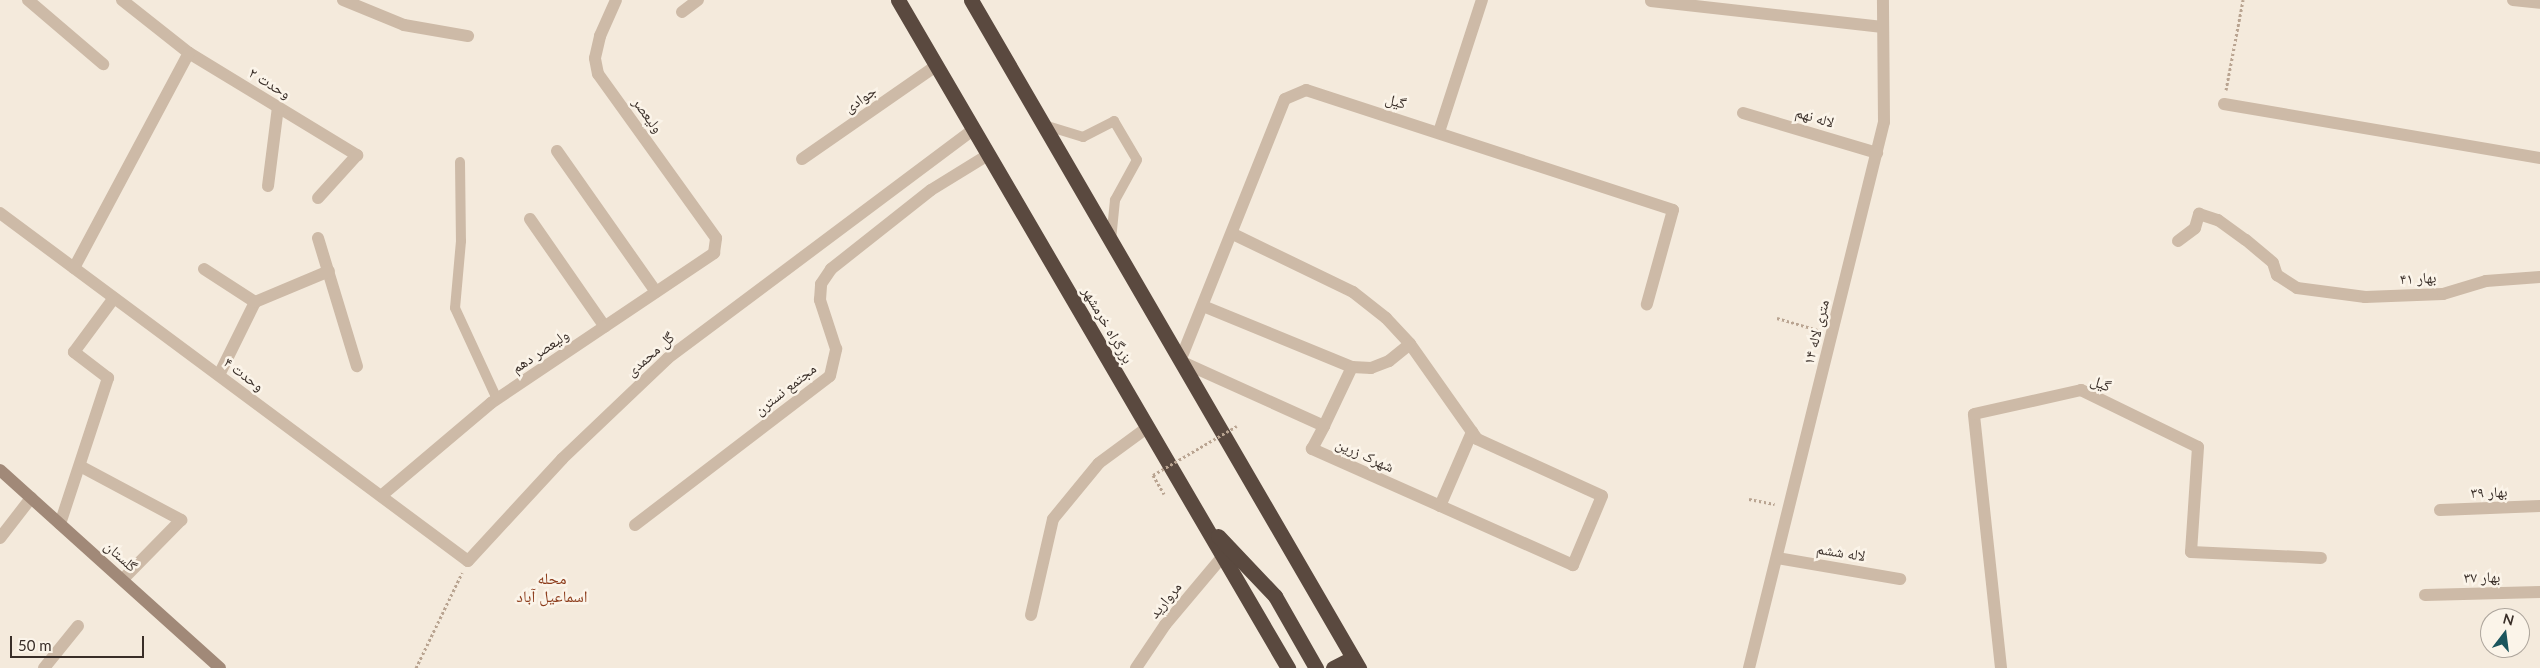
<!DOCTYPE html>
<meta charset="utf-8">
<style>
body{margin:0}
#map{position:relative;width:2540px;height:668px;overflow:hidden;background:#f4eadc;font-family:Lato,"Noto Naskh Arabic",sans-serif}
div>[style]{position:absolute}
.path>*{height:3px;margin-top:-1.5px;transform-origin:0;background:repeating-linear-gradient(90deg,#b9a491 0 2.5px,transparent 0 5px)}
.lane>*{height:10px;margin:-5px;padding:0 5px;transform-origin:5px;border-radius:5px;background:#cdbaa7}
.street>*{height:12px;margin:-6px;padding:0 6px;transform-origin:6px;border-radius:6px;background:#cdbaa7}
.secondary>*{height:12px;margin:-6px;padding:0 6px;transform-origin:6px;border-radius:6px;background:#a18978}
.highway>*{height:15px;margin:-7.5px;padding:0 7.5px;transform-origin:7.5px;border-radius:7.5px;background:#5a493f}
.path-bridge>*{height:3px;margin-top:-1.5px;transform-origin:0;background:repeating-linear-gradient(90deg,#b9a491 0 2.5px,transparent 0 5px)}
span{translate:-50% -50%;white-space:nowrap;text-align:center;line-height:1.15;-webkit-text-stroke:5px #fbf4e9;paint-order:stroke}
.street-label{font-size:15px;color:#392e28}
.neighbourhood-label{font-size:16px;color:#8d3d1c}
.north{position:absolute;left:2480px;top:608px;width:50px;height:50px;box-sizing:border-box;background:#fbf4e9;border:1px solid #ada59c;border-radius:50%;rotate:15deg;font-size:14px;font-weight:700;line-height:20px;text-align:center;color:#392e28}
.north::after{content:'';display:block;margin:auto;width:18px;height:22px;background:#1b555d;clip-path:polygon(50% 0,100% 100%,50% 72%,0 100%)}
.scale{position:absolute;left:10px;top:636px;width:134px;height:22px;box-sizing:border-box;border:2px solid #392e28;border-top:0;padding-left:6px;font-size:15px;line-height:18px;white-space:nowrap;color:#392e28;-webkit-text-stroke:4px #fbf4e9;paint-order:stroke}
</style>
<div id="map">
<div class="path">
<i style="left:2226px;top:90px;width:92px;rotate:-79.3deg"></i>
<i style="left:1777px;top:318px;width:43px;rotate:16.3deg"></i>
<i style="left:1153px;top:475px;width:22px;rotate:60deg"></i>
<i style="left:1749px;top:499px;width:26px;rotate:11deg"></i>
<i style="left:416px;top:668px;width:106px;rotate:-64.2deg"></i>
</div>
<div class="lane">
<i style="left:1044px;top:125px;width:41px;rotate:17.1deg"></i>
<i style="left:1083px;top:137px;width:35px;rotate:-27deg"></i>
<i style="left:1114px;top:121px;width:45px;rotate:59.5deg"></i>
<i style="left:1137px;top:160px;width:46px;rotate:118.8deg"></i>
<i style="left:1115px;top:200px;width:40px;rotate:95.7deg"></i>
<i style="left:460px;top:162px;width:79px;rotate:89.3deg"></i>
<i style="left:461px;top:241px;width:67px;rotate:95.1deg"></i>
<i style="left:455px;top:308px;width:100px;rotate:65.2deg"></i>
</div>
<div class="street">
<i style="left:28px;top:0;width:99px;rotate:40.5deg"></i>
<i style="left:122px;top:0;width:85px;rotate:38.3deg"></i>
<i style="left:189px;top:53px;width:197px;rotate:31.3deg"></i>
<i style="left:357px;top:155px;width:58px;rotate:132.2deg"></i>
<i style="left:343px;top:0;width:66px;rotate:22.3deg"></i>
<i style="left:404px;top:25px;width:65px;rotate:9.8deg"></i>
<i style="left:2513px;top:0;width:27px;rotate:6deg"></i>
<i style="left:1651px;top:1px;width:233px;rotate:6.4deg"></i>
<i style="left:682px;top:12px;width:20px;rotate:-37deg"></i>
<i style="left:2224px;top:104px;width:321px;rotate:9.7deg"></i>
<i style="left:1743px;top:113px;width:140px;rotate:16.6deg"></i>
<i style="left:1439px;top:132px;width:139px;rotate:-72deg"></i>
<i style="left:557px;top:151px;width:172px;rotate:54.9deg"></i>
<i style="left:802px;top:159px;width:163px;rotate:-34.8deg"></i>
<i style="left:268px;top:186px;width:80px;rotate:-82.8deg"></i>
<i style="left:0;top:213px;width:583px;rotate:36.63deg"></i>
<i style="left:468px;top:561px;width:139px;rotate:-47.3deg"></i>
<i style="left:562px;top:459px;width:146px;rotate:-43.6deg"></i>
<i style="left:668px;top:358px;width:382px;rotate:-36.8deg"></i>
<i style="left:530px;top:219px;width:131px;rotate:55.2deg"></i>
<i style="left:1233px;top:234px;width:133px;rotate:25.8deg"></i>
<i style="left:1353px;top:292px;width:42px;rotate:38.2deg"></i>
<i style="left:1386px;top:318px;width:35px;rotate:47deg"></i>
<i style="left:1410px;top:344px;width:116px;rotate:54.8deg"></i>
<i style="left:1477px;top:439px;width:137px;rotate:24.5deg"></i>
<i style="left:1602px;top:496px;width:75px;rotate:112.8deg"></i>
<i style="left:1573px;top:565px;width:286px;rotate:-156deg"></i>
<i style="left:1312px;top:449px;width:26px;rotate:-62deg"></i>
<i style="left:1324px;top:426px;width:158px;rotate:-155.7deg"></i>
<i style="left:1180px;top:361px;width:282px;rotate:-68.2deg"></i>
<i style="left:1285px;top:99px;width:23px;rotate:-23deg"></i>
<i style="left:1306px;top:90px;width:386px;rotate:18.1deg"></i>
<i style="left:1673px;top:210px;width:98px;rotate:105.5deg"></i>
<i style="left:318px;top:238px;width:134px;rotate:73.1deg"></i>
<i style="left:2178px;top:241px;width:21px;rotate:-37deg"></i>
<i style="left:2195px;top:228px;width:15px;rotate:-74deg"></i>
<i style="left:2199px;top:214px;width:20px;rotate:18deg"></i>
<i style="left:2218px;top:220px;width:34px;rotate:36deg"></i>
<i style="left:2246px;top:240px;width:35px;rotate:40deg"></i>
<i style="left:2273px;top:263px;width:13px;rotate:72deg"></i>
<i style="left:2277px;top:275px;width:24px;rotate:33deg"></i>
<i style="left:2297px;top:288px;width:69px;rotate:7.5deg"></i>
<i style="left:2365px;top:297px;width:78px;rotate:-2.2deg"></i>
<i style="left:2443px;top:294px;width:45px;rotate:-16.8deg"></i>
<i style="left:2486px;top:281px;width:54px;rotate:-4.2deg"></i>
<i style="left:74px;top:268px;width:244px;rotate:-61.9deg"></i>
<i style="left:204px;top:269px;width:61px;rotate:32.9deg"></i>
<i style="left:1203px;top:306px;width:161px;rotate:22.3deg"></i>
<i style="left:1352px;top:367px;width:19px;rotate:3deg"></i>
<i style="left:1371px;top:368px;width:19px;rotate:-21deg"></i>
<i style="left:1389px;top:361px;width:27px;rotate:-39deg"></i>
<i style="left:219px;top:375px;width:81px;rotate:-63.7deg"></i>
<i style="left:255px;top:302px;width:80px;rotate:-22.7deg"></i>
<i style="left:1324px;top:426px;width:65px;rotate:-64.6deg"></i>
<i style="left:80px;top:466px;width:115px;rotate:28.1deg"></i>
<i style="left:181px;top:520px;width:83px;rotate:134.5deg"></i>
<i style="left:381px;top:496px;width:144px;rotate:-40.2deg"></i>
<i style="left:491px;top:403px;width:269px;rotate:-33.9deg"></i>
<i style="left:714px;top:253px;width:15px;rotate:-82deg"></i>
<i style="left:716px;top:238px;width:202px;rotate:-125.7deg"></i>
<i style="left:598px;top:74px;width:16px;rotate:-101deg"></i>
<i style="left:595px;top:58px;width:23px;rotate:-77deg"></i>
<i style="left:600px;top:36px;width:39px;rotate:-66deg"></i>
<i style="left:1440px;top:506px;width:81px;rotate:-66.6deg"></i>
<i style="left:2440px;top:510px;width:100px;rotate:-2.3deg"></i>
<i style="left:60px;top:524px;width:154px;rotate:-71.8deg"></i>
<i style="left:108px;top:378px;width:43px;rotate:-142.6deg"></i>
<i style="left:74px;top:352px;width:67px;rotate:-53.5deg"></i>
<i style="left:635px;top:525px;width:245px;rotate:-37.4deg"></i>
<i style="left:830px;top:376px;width:28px;rotate:-77deg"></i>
<i style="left:836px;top:349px;width:52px;rotate:-108.1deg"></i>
<i style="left:820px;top:300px;width:16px;rotate:-86deg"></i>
<i style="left:821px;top:284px;width:18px;rotate:-56deg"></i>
<i style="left:831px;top:269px;width:127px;rotate:-38.3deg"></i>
<i style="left:931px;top:190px;width:67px;rotate:-31.6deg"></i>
<i style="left:0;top:538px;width:51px;rotate:-52.2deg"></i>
<i style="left:1777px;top:558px;width:125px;rotate:9.7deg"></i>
<i style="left:2425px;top:595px;width:115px;rotate:-1.5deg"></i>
<i style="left:1031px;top:615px;width:98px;rotate:-77.1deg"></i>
<i style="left:1053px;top:519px;width:72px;rotate:-50.6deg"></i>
<i style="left:1099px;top:463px;width:61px;rotate:-36.3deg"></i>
<i style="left:44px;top:668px;width:54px;rotate:-51deg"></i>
<i style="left:1136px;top:668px;width:52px;rotate:-56deg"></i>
<i style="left:1165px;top:625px;width:90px;rotate:-50deg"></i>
<i style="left:1749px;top:668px;width:562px;rotate:-76.11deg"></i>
<i style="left:1884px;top:122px;width:122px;rotate:-90.5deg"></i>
<i style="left:2001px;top:668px;width:255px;rotate:-96.1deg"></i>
<i style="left:1974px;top:414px;width:110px;rotate:-12.6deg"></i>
<i style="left:2081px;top:390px;width:130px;rotate:26deg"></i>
<i style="left:2198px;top:447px;width:105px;rotate:93.8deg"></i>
<i style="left:2191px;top:552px;width:130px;rotate:2.6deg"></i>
</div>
<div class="secondary">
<i style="left:0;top:470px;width:296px;rotate:42deg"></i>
</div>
<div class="highway">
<i style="left:898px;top:0;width:774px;rotate:59.72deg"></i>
<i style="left:971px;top:0;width:773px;rotate:59.85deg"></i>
<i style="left:1218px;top:536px;width:83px;rotate:46.5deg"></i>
<i style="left:1275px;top:596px;width:83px;rotate:60.3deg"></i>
<i style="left:1333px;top:668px;width:22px;rotate:-27deg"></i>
</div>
<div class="path-bridge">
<i style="left:1153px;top:475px;width:97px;rotate:-30.3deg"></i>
</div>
<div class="street-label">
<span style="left:270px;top:83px;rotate:31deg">وحدت ۲</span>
<span style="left:860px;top:99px;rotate:-35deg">جوادی</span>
<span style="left:1396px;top:101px;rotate:18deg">گیل</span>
<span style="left:648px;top:115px;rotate:54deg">ولیعصر</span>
<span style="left:1815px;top:117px;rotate:17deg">لاله نهم</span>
<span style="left:2418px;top:278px;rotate:-3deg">بهار ۴۱</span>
<span style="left:1108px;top:325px;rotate:60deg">بزرگراه خرمشهر</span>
<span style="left:1816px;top:332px;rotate:-76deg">۱۴ متری لاله</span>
<span style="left:540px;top:351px;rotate:-34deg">ولیعصر دهم</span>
<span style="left:650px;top:354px;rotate:-41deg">گل محمدی</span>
<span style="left:244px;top:374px;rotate:37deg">وحدت ۴</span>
<span style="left:2101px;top:383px;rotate:23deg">گیل</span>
<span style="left:785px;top:389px;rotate:-38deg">مجتمع نسترن</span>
<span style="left:1365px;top:455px;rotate:24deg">شهرک زرین</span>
<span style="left:2489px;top:492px;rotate:-2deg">بهار ۳۹</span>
<span style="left:1841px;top:552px;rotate:9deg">لاله ششم</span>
<span style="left:121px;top:556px;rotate:42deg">گلستان</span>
<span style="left:2482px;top:577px;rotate:-1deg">بهار ۳۷</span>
<span style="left:1165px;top:600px;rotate:-51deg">مروارید</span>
</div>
<div class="neighbourhood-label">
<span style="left:552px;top:587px">محله<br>اسماعیل آباد</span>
</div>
<div class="north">N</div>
<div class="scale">50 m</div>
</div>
